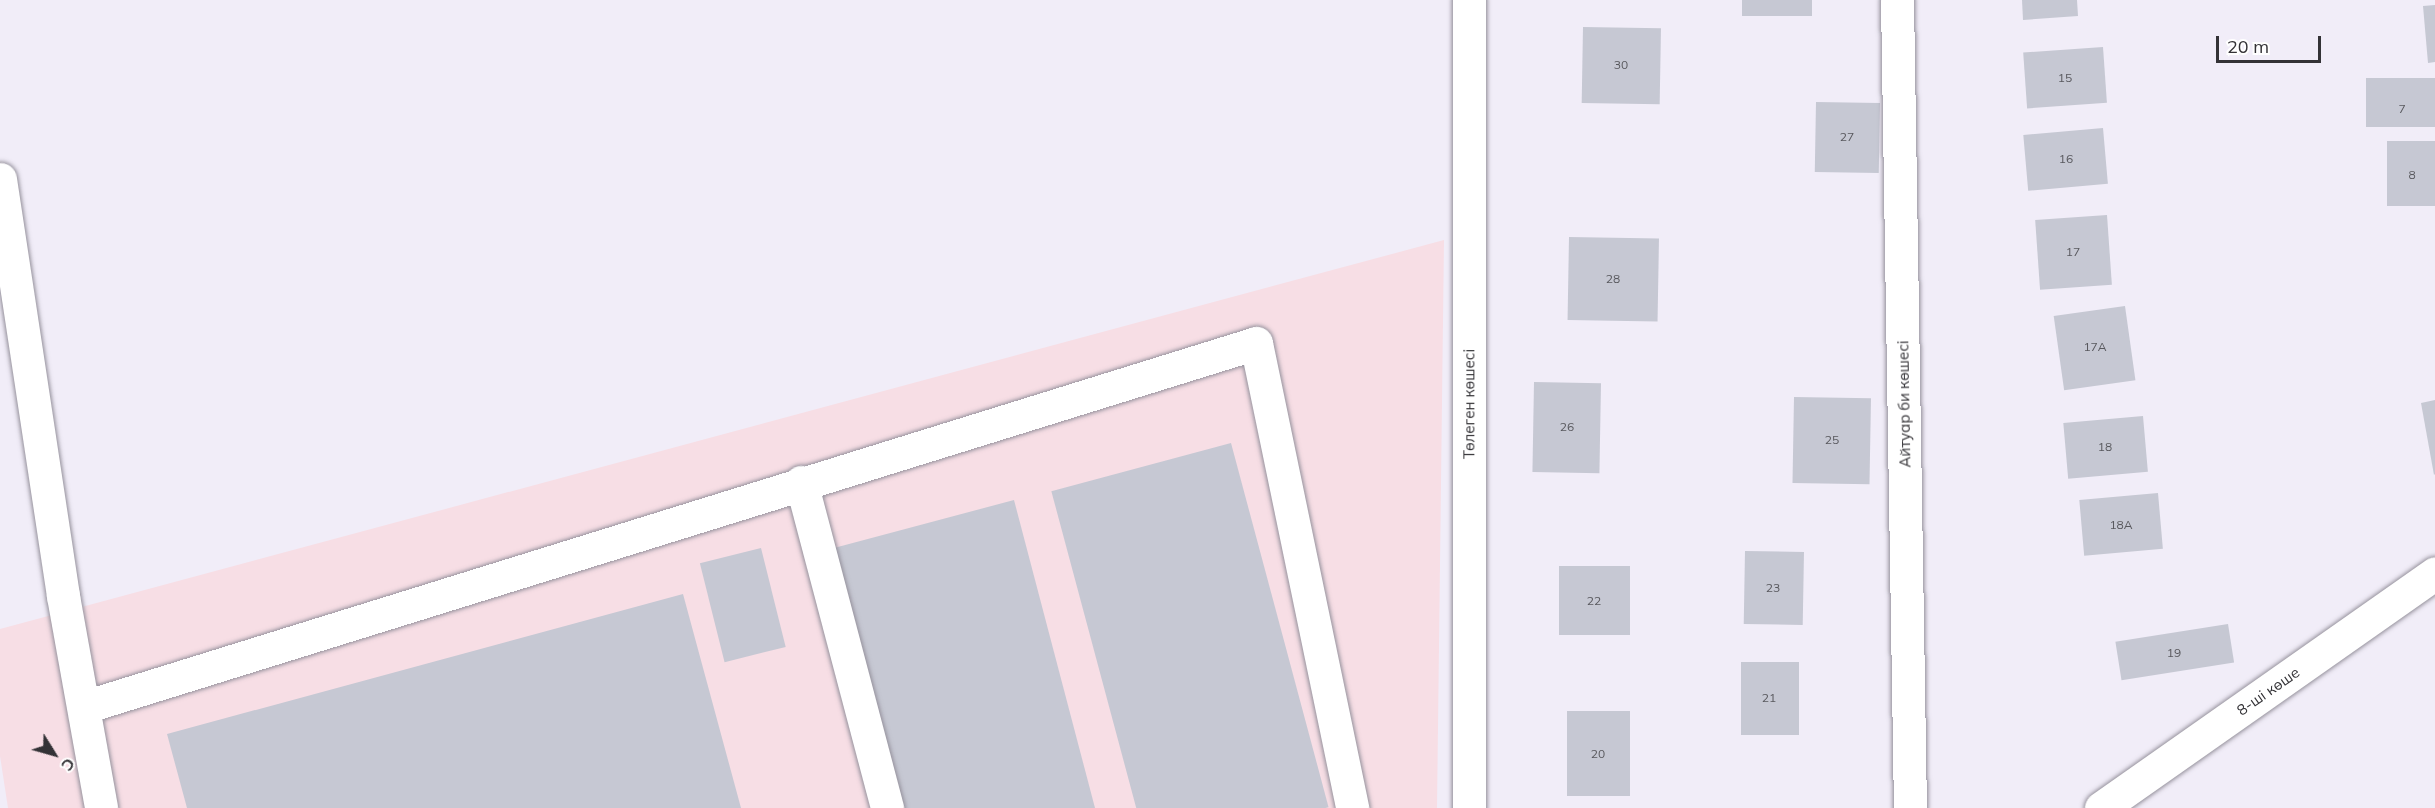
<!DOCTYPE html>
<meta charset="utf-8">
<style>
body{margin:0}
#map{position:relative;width:2435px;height:808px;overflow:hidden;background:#f1edf8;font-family:Mulish,sans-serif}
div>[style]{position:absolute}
.commercial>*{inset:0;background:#f7dee5}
.building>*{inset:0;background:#c6c8d3;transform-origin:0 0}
.roads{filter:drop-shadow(0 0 2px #96929d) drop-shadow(0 0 2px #96929d)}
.minor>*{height:33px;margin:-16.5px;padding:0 16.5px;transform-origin:16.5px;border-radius:16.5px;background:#fff}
span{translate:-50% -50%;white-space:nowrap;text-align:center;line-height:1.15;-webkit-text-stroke:4.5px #fff;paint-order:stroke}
.number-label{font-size:12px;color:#58585d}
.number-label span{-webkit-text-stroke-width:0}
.street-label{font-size:15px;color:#333236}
.north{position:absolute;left:24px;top:724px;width:60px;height:60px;-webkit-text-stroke:4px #fff;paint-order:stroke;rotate:127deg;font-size:16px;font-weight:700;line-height:24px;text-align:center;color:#333236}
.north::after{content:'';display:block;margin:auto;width:21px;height:27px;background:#333236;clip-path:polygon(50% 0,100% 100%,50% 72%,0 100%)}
.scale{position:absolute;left:2216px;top:36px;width:105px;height:27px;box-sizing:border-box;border:3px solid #333236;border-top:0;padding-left:8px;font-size:18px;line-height:21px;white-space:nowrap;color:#333236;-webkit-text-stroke:4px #fff;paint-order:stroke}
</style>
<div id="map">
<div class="commercial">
<i style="clip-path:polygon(1444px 240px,1437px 808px,8px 808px,0 756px,0 629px)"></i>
</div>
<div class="building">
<i style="left:1742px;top:0;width:70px;height:16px"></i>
<i style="clip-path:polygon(2022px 0,2077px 0,2078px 16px,2023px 20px)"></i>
<i style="clip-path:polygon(2435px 5px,2435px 62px,2428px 63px,2423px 6px)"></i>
<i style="left:1583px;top:27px;width:78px;height:76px;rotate:1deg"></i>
<i style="left:2103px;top:47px;width:56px;height:80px;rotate:86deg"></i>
<i style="left:2435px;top:78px;width:49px;height:69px;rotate:90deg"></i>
<i style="left:1816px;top:102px;width:64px;height:70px;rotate:1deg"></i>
<i style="left:2103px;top:128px;width:56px;height:80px;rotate:85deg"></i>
<i style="left:2435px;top:141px;width:65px;height:48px;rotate:90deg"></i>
<i style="left:2107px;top:215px;width:70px;height:72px;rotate:86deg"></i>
<i style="left:1569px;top:237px;width:90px;height:83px;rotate:1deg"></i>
<i style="left:2125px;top:306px;width:75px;height:72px;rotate:82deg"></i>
<i style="left:1534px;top:382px;width:67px;height:90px;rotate:1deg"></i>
<i style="left:1794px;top:397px;width:77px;height:86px;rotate:1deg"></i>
<i style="clip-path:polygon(2435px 400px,2435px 474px,2434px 475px,2421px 403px)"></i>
<i style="left:2143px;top:416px;width:56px;height:80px;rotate:85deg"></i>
<i style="left:1231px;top:443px;width:377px;height:186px;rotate:75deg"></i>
<i style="left:2158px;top:493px;width:56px;height:79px;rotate:85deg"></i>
<i style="clip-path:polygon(1014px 500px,1095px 808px,902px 808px,834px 548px)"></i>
<i style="left:761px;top:548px;width:102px;height:63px;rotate:76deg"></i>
<i style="left:1745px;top:551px;width:59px;height:73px;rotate:1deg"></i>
<i style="left:1559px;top:566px;width:71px;height:69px"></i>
<i style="clip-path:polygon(683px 594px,741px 808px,187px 808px,167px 734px)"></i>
<i style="left:2228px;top:624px;width:39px;height:114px;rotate:81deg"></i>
<i style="left:1741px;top:662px;width:58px;height:73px"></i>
<i style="left:1567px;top:711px;width:63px;height:85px"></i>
</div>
<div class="roads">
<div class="minor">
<i style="left:1897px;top:0;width:808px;rotate:89.08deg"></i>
<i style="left:0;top:179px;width:422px;rotate:81.4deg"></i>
<i style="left:63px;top:596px;width:215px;rotate:79.8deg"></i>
<i style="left:801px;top:482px;width:337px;rotate:75.2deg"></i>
<i style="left:84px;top:707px;width:1227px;rotate:-17.25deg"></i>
<i style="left:1256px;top:343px;width:475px;rotate:78.3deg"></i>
<i style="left:1469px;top:808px;width:808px;rotate:-90deg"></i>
<i style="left:2101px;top:808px;width:408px;rotate:-35.1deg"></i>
</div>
</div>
<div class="number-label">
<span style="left:1621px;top:65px">30</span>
<span style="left:2065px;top:78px">15</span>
<span style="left:2402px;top:109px">7</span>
<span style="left:1847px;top:137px">27</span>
<span style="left:2066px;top:159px">16</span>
<span style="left:2412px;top:175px">8</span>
<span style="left:2073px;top:252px">17</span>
<span style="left:1613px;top:279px">28</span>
<span style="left:2095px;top:347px">17А</span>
<span style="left:1567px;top:427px">26</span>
<span style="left:1832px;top:440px">25</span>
<span style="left:2105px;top:447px">18</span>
<span style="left:2121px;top:525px">18А</span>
<span style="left:1773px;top:588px">23</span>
<span style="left:1594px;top:601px">22</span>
<span style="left:2174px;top:653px">19</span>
<span style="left:1769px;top:698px">21</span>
<span style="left:1598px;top:754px">20</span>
</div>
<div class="street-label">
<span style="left:1469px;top:404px;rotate:-90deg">Төлеген көшесі</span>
<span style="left:1904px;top:404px;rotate:-91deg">Айтуар би көшесі</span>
<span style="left:2268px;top:691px;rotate:-35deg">8-шi көше</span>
</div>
<div class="north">С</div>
<div class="scale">20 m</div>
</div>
